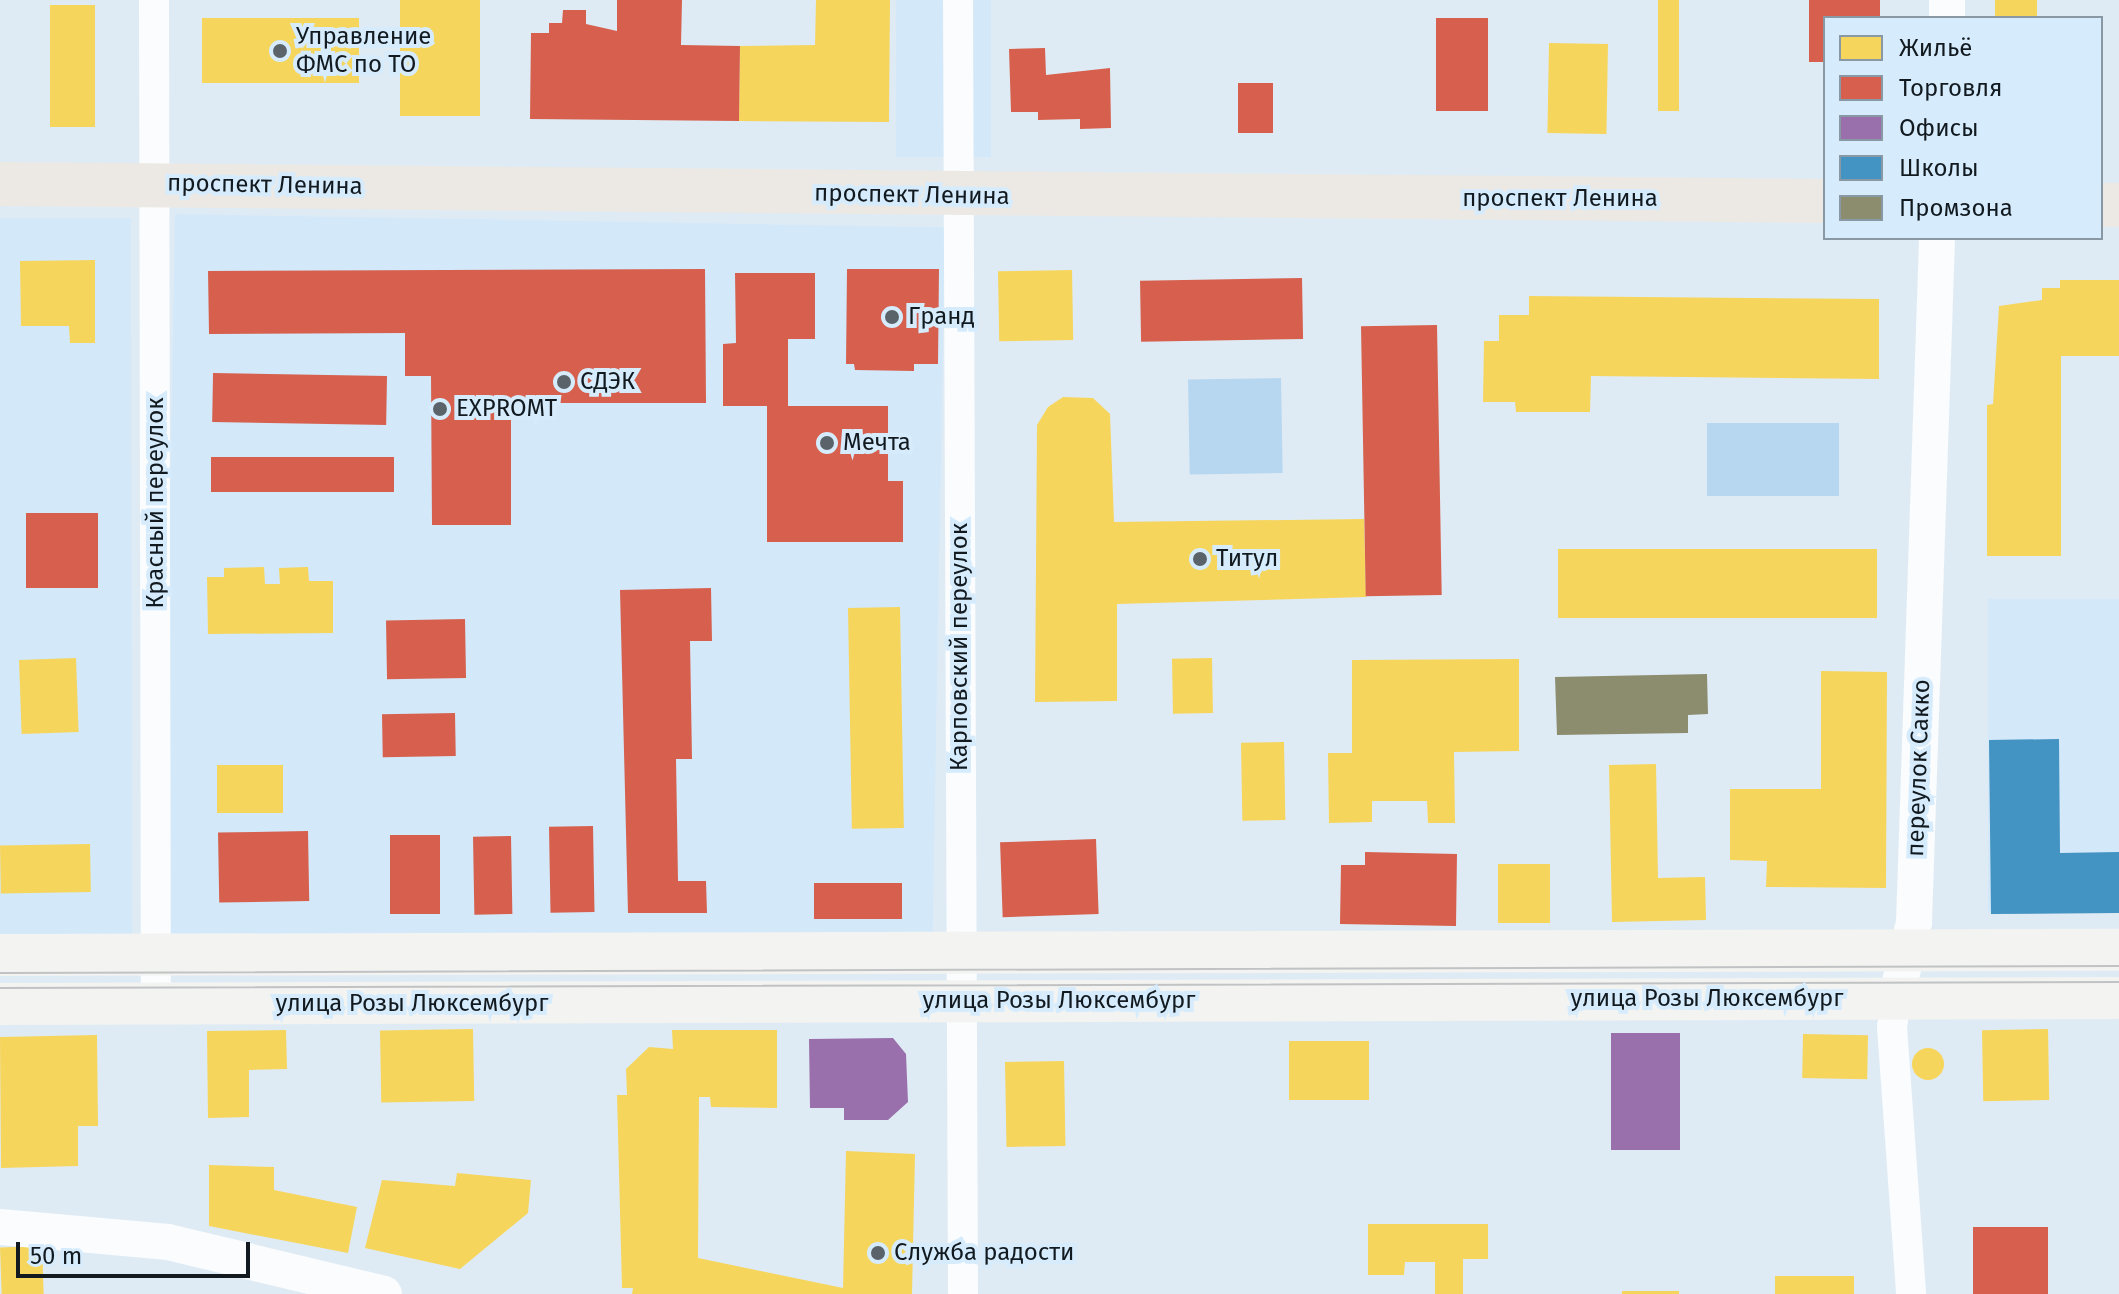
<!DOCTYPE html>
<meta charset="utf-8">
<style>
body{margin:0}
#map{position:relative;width:2119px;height:1294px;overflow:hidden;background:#dfebf4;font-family:"Fira Sans",sans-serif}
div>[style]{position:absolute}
.built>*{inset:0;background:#d3e8f9;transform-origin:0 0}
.green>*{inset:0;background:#b7d7f0;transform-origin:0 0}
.homes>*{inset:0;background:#f6d55c;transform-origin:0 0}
.round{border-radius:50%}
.shops>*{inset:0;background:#d6604d;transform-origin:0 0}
.offices>*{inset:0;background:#9970ab;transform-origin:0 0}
.schools>*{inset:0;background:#4393c3}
.industry>*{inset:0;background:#8c8c6e}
.minor>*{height:30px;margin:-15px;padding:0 15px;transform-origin:15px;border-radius:15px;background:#fafcfd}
.tertiary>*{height:36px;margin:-18px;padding:0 18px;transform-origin:18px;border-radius:18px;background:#fafcfd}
.secondary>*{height:42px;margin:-21px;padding:0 21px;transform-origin:21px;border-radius:21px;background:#f3f3f1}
.primary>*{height:44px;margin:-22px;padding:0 22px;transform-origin:22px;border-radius:22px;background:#ece9e4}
.tram>*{height:2px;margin:-1px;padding:0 1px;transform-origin:1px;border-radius:1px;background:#c0c2c4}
.dots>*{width:22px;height:22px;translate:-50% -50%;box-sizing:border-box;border:4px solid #d6ecfd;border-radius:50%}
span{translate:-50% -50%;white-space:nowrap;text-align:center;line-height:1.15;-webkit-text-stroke:8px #d6ecfd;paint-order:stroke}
.poi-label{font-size:24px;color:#121a20}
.left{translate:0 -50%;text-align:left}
.street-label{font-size:24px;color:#121a20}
.legend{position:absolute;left:1823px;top:16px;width:280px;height:224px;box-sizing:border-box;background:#d6ecfd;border:2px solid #8898a5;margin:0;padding:10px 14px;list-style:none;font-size:24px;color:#121a20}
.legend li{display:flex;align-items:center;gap:16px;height:40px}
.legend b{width:40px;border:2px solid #8898a5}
.scale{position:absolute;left:16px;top:1242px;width:234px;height:36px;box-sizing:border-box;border:4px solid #121a20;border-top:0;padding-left:10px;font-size:24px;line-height:28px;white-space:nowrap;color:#121a20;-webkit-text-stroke:6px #d6ecfd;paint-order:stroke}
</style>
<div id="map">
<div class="built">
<i style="left:896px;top:0;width:95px;height:157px"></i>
<i style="left:175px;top:214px;width:770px;height:720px;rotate:1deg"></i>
<i style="clip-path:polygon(0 218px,131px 218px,132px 933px,121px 943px,0 943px)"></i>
<i style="left:2119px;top:599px;width:314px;height:131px;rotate:90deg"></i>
</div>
<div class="green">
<i style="left:1281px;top:378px;width:95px;height:93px;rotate:89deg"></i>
<i style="left:1707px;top:423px;width:132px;height:73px"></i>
</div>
<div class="homes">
<i style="left:400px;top:0;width:80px;height:116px"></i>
<i style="clip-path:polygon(816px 0,890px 0,889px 122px,739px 121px,740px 46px,815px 45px)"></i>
<i style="left:1658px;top:0;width:21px;height:111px"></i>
<i style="left:1995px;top:0;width:42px;height:18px"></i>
<i style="left:50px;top:5px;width:45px;height:122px"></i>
<i style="left:202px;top:18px;width:157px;height:65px"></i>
<i style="left:1549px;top:43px;width:59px;height:90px;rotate:1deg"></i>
<i style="clip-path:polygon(95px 260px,95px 343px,70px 343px,69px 326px,21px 326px,20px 261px)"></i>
<i style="left:1072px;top:270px;width:70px;height:74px;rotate:89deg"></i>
<i style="clip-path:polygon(2060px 280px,2119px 280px,2119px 356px,2061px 356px,2061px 556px,1987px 556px,1987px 405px,1993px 404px,1999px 306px,2042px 300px,2042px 288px,2060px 288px)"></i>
<i style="clip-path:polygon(1529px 296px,1879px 299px,1879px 379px,1591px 376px,1590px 412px,1516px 412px,1515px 402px,1483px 402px,1484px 341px,1499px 341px,1499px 315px,1529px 315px)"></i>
<i style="clip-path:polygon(1063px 397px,1093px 398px,1110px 414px,1114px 522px,1364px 519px,1366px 597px,1117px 604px,1117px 701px,1035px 702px,1037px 425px,1048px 407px)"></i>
<i style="left:1558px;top:549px;width:319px;height:69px"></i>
<i style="clip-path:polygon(264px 567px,265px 584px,280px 584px,279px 568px,308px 567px,309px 581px,333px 581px,333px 633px,208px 634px,207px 577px,224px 577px,224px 568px)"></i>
<i style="left:900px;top:607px;width:221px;height:52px;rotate:89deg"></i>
<i style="left:76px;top:658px;width:74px;height:57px;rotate:88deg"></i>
<i style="left:1212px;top:658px;width:55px;height:40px;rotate:89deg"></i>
<i style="clip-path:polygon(1519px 659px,1519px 751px,1454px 752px,1455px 823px,1428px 823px,1427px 801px,1372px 801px,1372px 822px,1329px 823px,1328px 753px,1352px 753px,1352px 660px)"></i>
<i style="clip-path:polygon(1821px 671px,1887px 672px,1886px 888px,1766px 887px,1767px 861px,1730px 860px,1730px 789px,1821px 789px)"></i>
<i style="left:1284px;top:742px;width:78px;height:43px;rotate:89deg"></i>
<i style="clip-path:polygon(1656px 764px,1658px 878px,1705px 877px,1706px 920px,1612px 922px,1609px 765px)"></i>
<i style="left:217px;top:765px;width:66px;height:48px"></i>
<i style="left:90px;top:844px;width:48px;height:90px;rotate:89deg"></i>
<i style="left:1498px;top:864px;width:52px;height:59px"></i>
<i style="left:473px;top:1029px;width:72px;height:93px;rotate:89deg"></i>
<i style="left:2048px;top:1029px;width:71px;height:66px;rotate:89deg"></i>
<i style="clip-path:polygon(286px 1030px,287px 1069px,249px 1070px,249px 1117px,208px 1118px,207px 1031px)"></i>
<i style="clip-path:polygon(672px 1030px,777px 1030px,777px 1108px,711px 1107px,710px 1097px,699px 1097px,698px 1258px,843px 1288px,846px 1151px,915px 1154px,912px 1294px,632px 1294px,633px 1288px,622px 1288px,617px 1095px,627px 1095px,626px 1069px,649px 1047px,673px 1049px)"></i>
<i style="left:1803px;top:1034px;width:65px;height:44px;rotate:1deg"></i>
<i style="clip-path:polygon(97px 1035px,98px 1126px,78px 1126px,78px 1166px,1px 1168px,0 1037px)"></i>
<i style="left:1369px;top:1041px;width:59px;height:80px;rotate:90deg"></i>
<i class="round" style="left:1912px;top:1048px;width:32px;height:32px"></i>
<i style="left:1064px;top:1061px;width:85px;height:59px;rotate:89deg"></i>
<i style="clip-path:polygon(209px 1165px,274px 1167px,274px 1190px,357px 1207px,348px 1253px,209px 1226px)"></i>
<i style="clip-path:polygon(457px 1173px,531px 1180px,528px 1213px,460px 1269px,365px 1248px,382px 1180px,455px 1186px)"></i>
<i style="clip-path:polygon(1368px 1224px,1488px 1224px,1488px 1259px,1463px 1259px,1463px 1294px,1435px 1294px,1435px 1262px,1405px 1262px,1404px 1275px,1368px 1275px)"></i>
<i style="left:42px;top:1246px;width:48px;height:42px;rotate:88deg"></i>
<i style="left:1775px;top:1276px;width:79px;height:18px"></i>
<i style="left:1622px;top:1291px;width:57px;height:3px"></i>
</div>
<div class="shops">
<i style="clip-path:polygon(617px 0,682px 0,681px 45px,740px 46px,739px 121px,530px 119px,531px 33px,549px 33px,549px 23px,562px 23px,563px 10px,586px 10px,586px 24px,617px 31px)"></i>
<i style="clip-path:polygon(1809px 0,1880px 0,1880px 18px,1825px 18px,1825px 62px,1809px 62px)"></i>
<i style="left:1436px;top:18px;width:52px;height:93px"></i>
<i style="clip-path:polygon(1045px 48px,1046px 75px,1110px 68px,1111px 128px,1080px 129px,1080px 119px,1038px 120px,1038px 112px,1011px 112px,1009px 49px)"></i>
<i style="left:1238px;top:83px;width:35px;height:50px"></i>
<i style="clip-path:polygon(705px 269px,706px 403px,511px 403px,511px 525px,432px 525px,431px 376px,405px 376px,405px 333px,209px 334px,208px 271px)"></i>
<i style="clip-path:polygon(847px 269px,939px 269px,938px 364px,914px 364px,914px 371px,855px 370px,854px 364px,846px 364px)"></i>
<i style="clip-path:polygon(735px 273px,815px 273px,815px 339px,788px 339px,788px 406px,888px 406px,888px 481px,903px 481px,903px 542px,767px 542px,767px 406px,723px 406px,723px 344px,736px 343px)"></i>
<i style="left:1302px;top:278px;width:61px;height:162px;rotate:89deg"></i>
<i style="left:1437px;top:325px;width:270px;height:76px;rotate:89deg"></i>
<i style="left:387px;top:376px;width:49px;height:174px;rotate:91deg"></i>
<i style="left:211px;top:457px;width:183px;height:35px"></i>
<i style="left:98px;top:513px;width:75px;height:72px;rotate:90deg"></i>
<i style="clip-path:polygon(711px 588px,712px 641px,690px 641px,692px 759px,676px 759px,678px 881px,706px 881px,707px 913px,628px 913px,620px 590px)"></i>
<i style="left:465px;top:619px;width:59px;height:79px;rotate:89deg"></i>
<i style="left:455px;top:713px;width:43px;height:73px;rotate:89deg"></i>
<i style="left:593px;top:826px;width:86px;height:44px;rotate:89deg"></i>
<i style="left:308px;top:831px;width:70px;height:90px;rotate:89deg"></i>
<i style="left:390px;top:835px;width:50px;height:79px"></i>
<i style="left:511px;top:836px;width:78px;height:38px;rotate:89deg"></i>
<i style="left:1096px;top:839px;width:75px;height:96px;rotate:88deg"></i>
<i style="clip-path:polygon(1365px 852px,1457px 854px,1456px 926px,1340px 924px,1341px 865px,1365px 865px)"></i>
<i style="left:814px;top:883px;width:88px;height:36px"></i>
<i style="left:1973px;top:1227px;width:75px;height:67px"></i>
</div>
<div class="offices">
<i style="left:1611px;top:1033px;width:69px;height:117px"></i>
<i style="clip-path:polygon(893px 1038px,906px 1054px,908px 1102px,888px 1120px,844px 1120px,844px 1108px,810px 1108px,809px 1039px)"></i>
</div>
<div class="schools">
<i style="clip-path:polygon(2059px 739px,2060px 853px,2119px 852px,2119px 913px,1991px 914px,1989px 740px)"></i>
</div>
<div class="industry">
<i style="clip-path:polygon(1707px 674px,1708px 714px,1688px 715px,1688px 733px,1557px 735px,1555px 677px)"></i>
</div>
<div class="minor">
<i style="left:154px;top:0;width:1005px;rotate:89.89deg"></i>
<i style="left:958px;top:0;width:1294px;rotate:89.78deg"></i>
<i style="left:1896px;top:999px;width:28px;rotate:98deg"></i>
<i style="left:1892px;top:1027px;width:268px;rotate:85.9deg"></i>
</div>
<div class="tertiary">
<i style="left:1947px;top:18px;width:18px;rotate:-90deg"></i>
<i style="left:1896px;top:999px;width:79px;rotate:-76.8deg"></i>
<i style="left:1914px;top:922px;width:684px;rotate:-88.07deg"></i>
<i style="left:0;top:1227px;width:169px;rotate:5.1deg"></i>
<i style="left:168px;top:1242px;width:222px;rotate:13.5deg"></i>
</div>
<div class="secondary">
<i style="left:0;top:955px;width:2119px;rotate:-0.14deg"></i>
<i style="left:0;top:1004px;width:2119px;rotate:-0.16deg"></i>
</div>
<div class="primary">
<i style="left:0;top:184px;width:1825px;rotate:0.53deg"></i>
<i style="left:2101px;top:205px;width:18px"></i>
</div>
<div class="tram">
<i style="left:0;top:973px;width:2119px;rotate:-0.19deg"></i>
<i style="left:0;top:988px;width:2119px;rotate:-0.16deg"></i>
</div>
<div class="dots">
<i style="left:280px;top:51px;background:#5a636a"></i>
<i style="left:892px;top:317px;background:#5a636a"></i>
<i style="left:564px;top:382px;background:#5a636a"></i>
<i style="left:440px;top:409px;background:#5a636a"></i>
<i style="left:827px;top:443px;background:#5a636a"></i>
<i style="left:1200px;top:559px;background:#5a636a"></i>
<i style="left:878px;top:1253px;background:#5a636a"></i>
</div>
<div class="poi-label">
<span class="left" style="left:296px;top:51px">Управление<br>ФМС по ТО</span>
<span class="left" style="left:908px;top:317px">Гранд</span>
<span class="left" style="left:580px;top:382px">СДЭК</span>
<span class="left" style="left:456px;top:409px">EXPROMT</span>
<span class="left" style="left:843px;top:443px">Мечта</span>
<span class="left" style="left:1216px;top:559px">Титул</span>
<span class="left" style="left:894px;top:1253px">Служба радости</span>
</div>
<div class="street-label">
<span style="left:265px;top:185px;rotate:1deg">проспект Ленина</span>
<span style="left:912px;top:195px;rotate:1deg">проспект Ленина</span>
<span style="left:1560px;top:199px">проспект Ленина</span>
<span style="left:156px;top:503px;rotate:-90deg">Красный переулок</span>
<span style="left:960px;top:647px;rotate:-90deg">Карповский переулок</span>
<span style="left:1919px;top:768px;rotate:-88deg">переулок Сакко</span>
<span style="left:1707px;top:999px">улица Розы Люксембург</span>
<span style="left:1059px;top:1001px">улица Розы Люксембург</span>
<span style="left:412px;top:1004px">улица Розы Люксембург</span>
</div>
<ul class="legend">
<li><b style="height:22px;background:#f6d55c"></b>Жильё</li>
<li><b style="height:22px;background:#d6604d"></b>Торговля</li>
<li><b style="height:22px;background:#9970ab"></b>Офисы</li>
<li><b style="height:22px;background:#4393c3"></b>Школы</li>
<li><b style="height:22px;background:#8c8c6e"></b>Промзона</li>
</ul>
<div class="scale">50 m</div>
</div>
